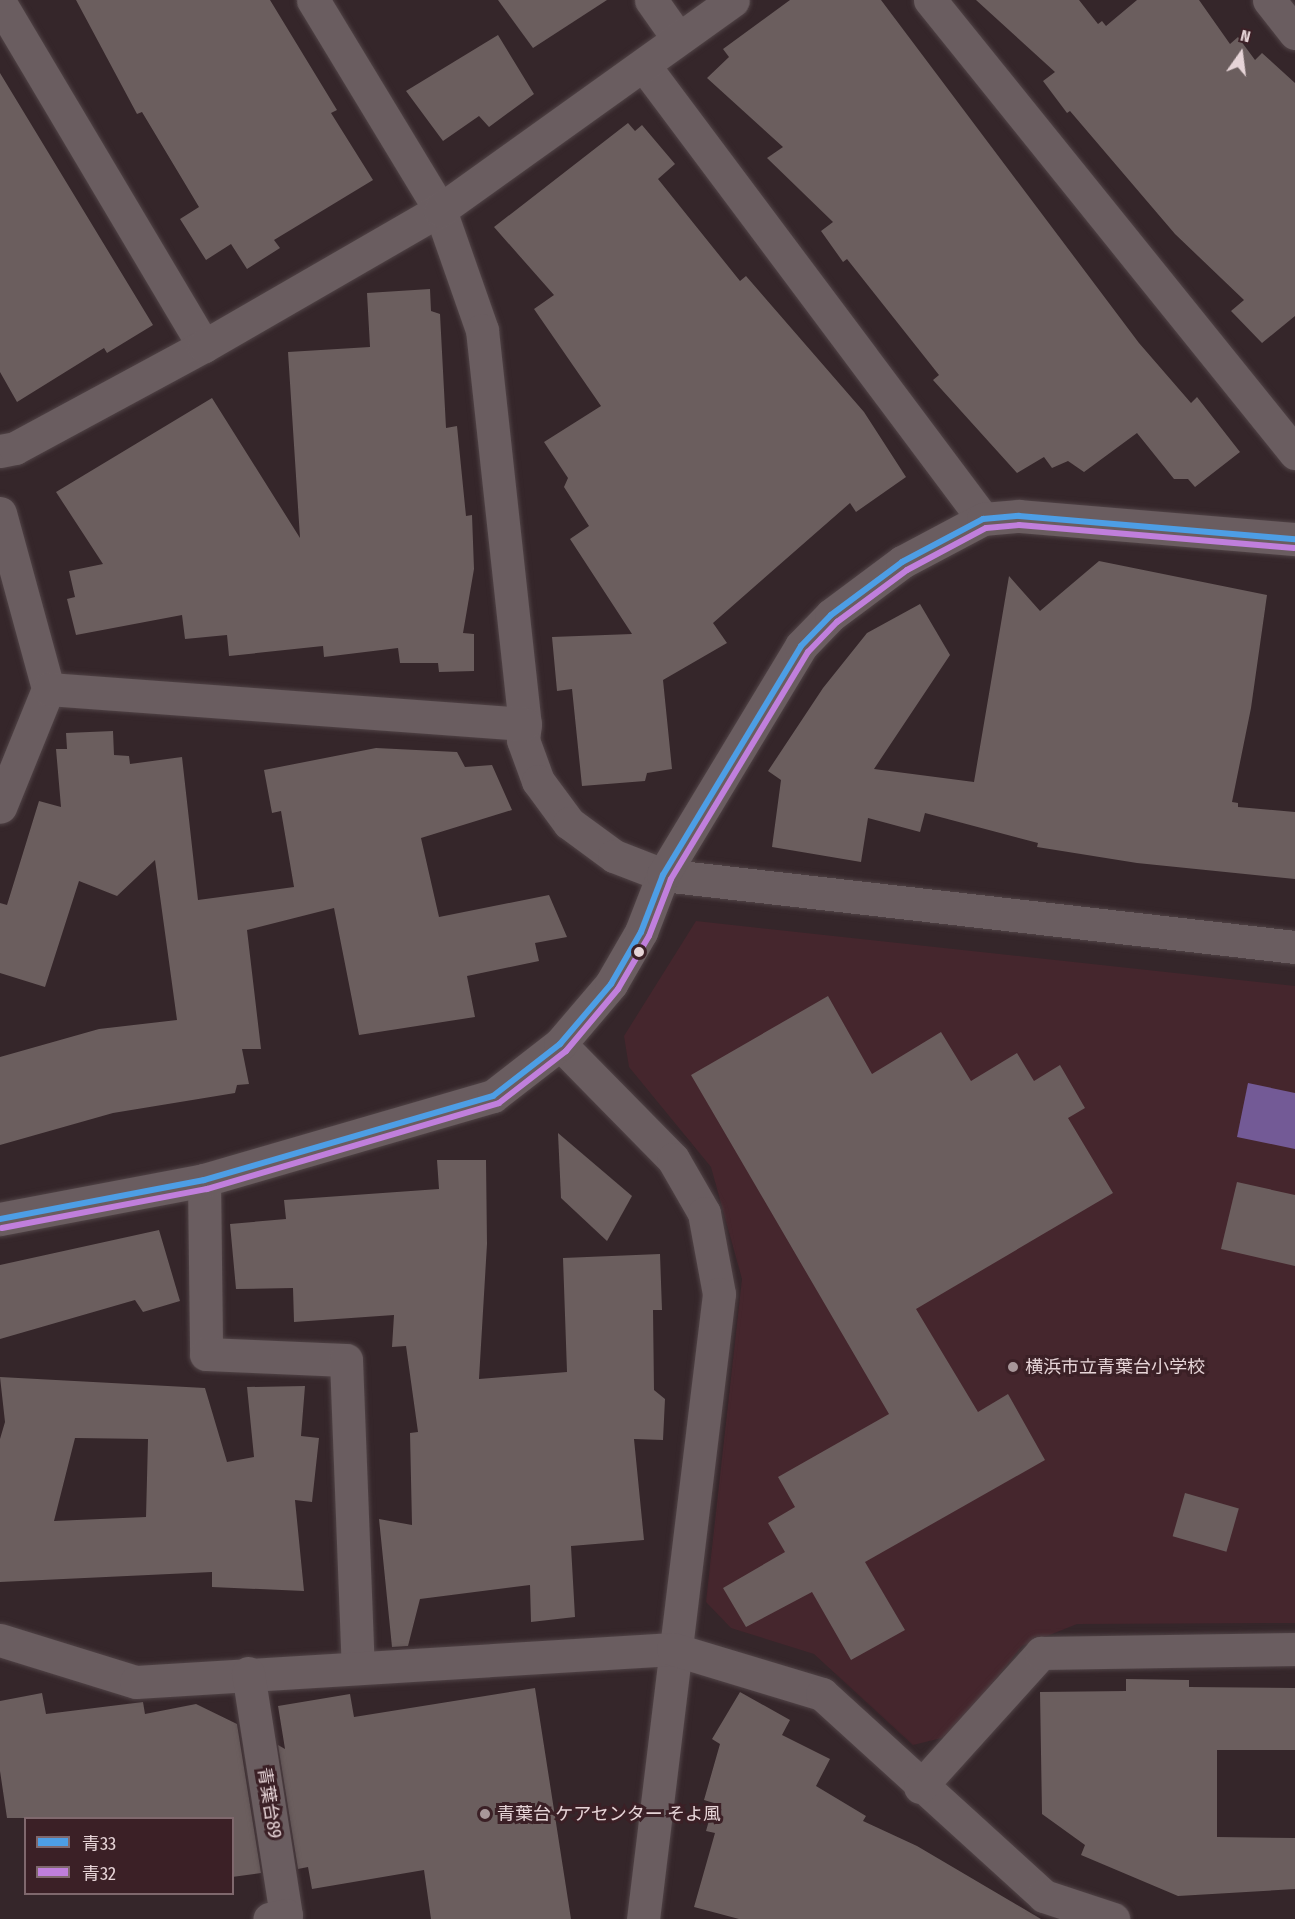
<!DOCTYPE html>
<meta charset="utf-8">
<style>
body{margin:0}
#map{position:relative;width:1295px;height:1919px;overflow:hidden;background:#35262a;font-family:"Fira Sans Condensed","Noto Sans JP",sans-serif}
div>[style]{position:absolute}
.built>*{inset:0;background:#45262d}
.water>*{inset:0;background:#735a96}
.building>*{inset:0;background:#6b5e5e;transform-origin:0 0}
.roads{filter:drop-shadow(0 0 2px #504346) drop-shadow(0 0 2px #504346)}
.street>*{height:33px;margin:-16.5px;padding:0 16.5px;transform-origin:16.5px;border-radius:16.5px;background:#6a5d60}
.secondary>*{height:33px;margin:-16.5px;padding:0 16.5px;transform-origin:16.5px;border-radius:16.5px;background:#6a5d60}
.bus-1>*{height:6px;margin:-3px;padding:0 3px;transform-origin:3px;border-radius:3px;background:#4d9ee5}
.bus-2>*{height:6px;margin:-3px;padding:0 3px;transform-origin:3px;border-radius:3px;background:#c07fdc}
.dots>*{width:16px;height:16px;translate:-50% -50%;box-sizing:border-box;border:3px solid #3b2026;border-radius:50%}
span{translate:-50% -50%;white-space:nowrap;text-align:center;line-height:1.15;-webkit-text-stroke:6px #3b2026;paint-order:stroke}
.poi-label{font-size:18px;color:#e6d4d7}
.left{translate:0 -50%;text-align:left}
.street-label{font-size:18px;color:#e6d4d7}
.legend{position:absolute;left:24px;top:1817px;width:210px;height:78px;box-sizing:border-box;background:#3b2026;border:2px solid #7f686d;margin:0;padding:8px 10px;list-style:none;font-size:18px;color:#e6d4d7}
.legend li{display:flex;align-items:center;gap:12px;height:30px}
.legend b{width:30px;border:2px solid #7f686d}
.north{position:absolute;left:1211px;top:24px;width:60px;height:60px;-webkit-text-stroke:4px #3b2026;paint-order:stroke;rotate:14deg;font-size:16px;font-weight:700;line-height:24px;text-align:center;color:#e6d4d7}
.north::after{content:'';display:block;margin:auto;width:21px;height:27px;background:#e6d4d7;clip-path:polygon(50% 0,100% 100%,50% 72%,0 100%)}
</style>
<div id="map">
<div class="built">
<i style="clip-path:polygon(696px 921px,1295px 986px,1295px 1623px,1077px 1624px,1022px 1646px,950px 1736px,913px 1745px,814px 1654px,731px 1628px,706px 1602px,742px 1279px,711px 1167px,629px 1067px,624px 1036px)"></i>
</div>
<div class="water">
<i style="clip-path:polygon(1248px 1083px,1295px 1093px,1295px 1149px,1237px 1137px)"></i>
</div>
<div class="building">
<i style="clip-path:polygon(76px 0,270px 0,337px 110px,331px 113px,373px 180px,274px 240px,280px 248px,247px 269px,231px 244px,206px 260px,180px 219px,199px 207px,142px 112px,137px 114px)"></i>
<i style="clip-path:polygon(498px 0,607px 0,533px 48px)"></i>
<i style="clip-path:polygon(790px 0,881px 0,1139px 343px,1191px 403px,1197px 397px,1240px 452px,1195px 487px,1188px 479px,1174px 479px,1137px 433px,1084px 472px,1068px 461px,1052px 468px,1044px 457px,1017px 473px,933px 380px,939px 375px,847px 259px,843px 262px,821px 231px,833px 222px,767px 158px,783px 147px,707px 78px,729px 57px,723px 49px)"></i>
<i style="clip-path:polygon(976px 0,1079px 0,1098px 24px,1102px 21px,1106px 26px,1137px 0,1199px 0,1230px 44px,1238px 37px,1255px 60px,1262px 53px,1295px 83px,1295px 316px,1262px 343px,1231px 311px,1244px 300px,1175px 234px,1070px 111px,1067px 113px,1043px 81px,1055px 72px)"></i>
<i style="clip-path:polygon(498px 35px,534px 94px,489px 127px,479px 116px,443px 141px,406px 91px)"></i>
<i style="clip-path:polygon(0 73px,153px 325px,107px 353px,104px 348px,17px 402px,0 372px)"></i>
<i style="clip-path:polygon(628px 123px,635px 131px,642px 125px,675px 164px,658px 179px,740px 281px,746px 276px,864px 412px,906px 477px,856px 512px,850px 503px,713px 623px,727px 643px,663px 680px,672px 769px,647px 773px,645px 781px,582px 786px,572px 689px,557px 691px,552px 637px,632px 634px,570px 539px,589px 526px,564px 487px,568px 478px,544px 442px,601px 406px,534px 309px,554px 295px,494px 227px)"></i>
<i style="clip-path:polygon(430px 289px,431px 311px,440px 314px,446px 428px,457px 426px,466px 516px,472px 515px,474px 569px,463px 633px,474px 634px,474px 671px,439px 672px,438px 663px,400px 663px,398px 648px,324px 657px,323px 646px,229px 656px,227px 635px,185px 639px,182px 615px,76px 635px,67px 599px,75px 597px,69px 571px,103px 564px,56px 492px,212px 398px,300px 538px,288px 352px,370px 347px,367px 293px)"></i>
<i style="clip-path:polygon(1099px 561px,1267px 595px,1251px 708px,1232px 802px,1238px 803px,1238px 807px,1295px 812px,1295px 879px,1137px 863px,1037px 847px,1038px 843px,925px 813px,920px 832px,868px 818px,861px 862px,772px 847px,781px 780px,768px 771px,823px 688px,867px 633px,920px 604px,950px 655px,874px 769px,974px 782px,1009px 576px,1040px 611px)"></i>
<i style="clip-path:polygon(113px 731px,114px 755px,129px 756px,130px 764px,182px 757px,198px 900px,294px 887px,281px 811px,272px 813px,264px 770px,376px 748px,457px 752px,465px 767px,492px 765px,512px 810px,421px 838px,439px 917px,549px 895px,567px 937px,535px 943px,539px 961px,467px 976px,475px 1017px,359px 1035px,334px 908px,247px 930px,261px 1049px,242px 1049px,249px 1084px,237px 1085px,235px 1093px,113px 1113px,0 1145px,0 1057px,99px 1029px,177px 1020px,155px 860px,117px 896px,79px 881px,45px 987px,0 973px,0 903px,7px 905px,39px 801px,61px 807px,56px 749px,67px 749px,66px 733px)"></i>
<i style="clip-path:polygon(828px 996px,872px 1074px,941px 1032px,971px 1081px,1017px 1053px,1034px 1081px,1060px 1065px,1085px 1108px,1068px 1118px,1113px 1193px,916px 1309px,978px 1412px,1008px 1394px,1045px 1460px,865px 1562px,905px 1630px,851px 1660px,812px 1592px,746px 1627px,723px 1588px,785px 1552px,768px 1523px,795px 1507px,778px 1477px,889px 1414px,691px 1075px)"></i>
<i style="clip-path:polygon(558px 1133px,632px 1196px,607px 1241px,561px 1198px)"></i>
<i style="clip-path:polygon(437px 1160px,486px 1160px,487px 1244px,479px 1379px,567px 1372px,563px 1258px,660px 1254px,662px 1310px,653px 1310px,654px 1390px,665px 1399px,663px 1440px,634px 1439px,644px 1540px,571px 1546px,575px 1617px,531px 1622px,530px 1585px,420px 1599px,408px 1646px,392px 1647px,379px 1519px,412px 1525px,410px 1433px,418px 1432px,406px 1346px,392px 1347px,394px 1315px,294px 1322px,293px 1288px,236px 1289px,230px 1224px,286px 1219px,284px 1200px,439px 1189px)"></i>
<i style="clip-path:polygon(1237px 1182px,1295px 1195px,1295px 1266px,1221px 1249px)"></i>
<i style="clip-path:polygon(159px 1230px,180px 1301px,143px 1312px,135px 1300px,0 1339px,0 1265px)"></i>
<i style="clip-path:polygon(evenodd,0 1377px,205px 1388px,227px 1462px,254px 1457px,247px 1387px,305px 1386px,301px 1436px,319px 1438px,312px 1502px,295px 1500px,304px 1591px,212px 1587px,212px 1572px,0 1582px,0 1439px,5px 1422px,0 1377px,75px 1438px,148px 1439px,146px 1517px,54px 1521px,75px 1438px)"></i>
<i style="left:1185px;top:1493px;width:56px;height:45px;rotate:16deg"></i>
<i style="clip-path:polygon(1126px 1679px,1189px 1680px,1189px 1687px,1295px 1688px,1295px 1750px,1217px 1750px,1217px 1837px,1295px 1838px,1295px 1889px,1178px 1896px,1081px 1855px,1085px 1845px,1042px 1814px,1040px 1692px,1126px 1691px)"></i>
<i style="clip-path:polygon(535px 1688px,571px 1919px,431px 1919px,424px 1870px,312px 1889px,308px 1867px,298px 1869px,278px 1745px,285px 1749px,278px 1706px,350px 1694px,354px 1717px)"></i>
<i style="clip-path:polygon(740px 1692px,790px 1720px,782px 1735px,830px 1759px,816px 1786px,866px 1816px,863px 1821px,917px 1846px,1041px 1919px,739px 1919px,694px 1907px,715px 1833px,706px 1831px,714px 1803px,704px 1800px,720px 1744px,712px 1739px)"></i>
<i style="clip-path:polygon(42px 1693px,46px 1714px,143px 1702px,145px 1714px,196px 1704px,237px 1724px,261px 1873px,232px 1877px,232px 1818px,7px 1818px,0 1771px,0 1701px)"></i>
</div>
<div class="roads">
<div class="street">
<i style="left:313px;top:0;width:245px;rotate:58.8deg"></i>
<i style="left:440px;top:210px;width:127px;rotate:70.7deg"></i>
<i style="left:482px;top:330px;width:396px;rotate:83.8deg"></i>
<i style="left:525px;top:724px;width:16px;rotate:97deg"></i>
<i style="left:523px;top:740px;width:44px;rotate:69.9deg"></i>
<i style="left:538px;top:781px;width:52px;rotate:53.6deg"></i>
<i style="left:569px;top:823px;width:56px;rotate:36.3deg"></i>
<i style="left:614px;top:856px;width:53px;rotate:21.2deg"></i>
<i style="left:663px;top:875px;width:636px;rotate:6.5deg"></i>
<i style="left:651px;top:0;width:45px;rotate:54.9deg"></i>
<i style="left:930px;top:0;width:582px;rotate:51.14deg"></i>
<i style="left:1269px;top:0;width:42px;rotate:51.8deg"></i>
<i style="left:0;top:3px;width:399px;rotate:59.3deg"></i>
<i style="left:645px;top:67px;width:564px;rotate:53.21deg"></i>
<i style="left:0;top:451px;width:15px;rotate:-11deg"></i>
<i style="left:15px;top:448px;width:215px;rotate:-28.4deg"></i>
<i style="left:204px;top:346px;width:272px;rotate:-30deg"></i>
<i style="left:440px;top:210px;width:360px;rotate:-35.6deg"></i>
<i style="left:0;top:513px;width:182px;rotate:74.7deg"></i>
<i style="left:48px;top:689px;width:127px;rotate:112.1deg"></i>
<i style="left:48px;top:689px;width:478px;rotate:4.2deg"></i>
<i style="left:560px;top:1044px;width:161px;rotate:45.5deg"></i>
<i style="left:673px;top:1159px;width:62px;rotate:60.1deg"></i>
<i style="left:704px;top:1213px;width:82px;rotate:79.5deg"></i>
<i style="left:719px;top:1294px;width:630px;rotate:96.93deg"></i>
<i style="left:204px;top:1180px;width:174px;rotate:89.3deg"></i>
<i style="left:206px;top:1354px;width:140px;rotate:2.5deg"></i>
<i style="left:346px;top:1360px;width:306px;rotate:87.8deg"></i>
<i style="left:0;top:1640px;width:142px;rotate:17.2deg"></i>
<i style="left:136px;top:1682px;width:538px;rotate:-3.52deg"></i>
<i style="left:673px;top:1649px;width:156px;rotate:16.8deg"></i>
<i style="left:822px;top:1694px;width:300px;rotate:42.3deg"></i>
<i style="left:1044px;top:1896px;width:73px;rotate:18.4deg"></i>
<i style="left:248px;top:1673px;width:245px;rotate:81.1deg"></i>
<i style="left:286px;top:1915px;width:17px;rotate:167deg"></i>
<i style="left:920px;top:1787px;width:181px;rotate:-47.9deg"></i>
<i style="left:1041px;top:1653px;width:254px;rotate:-0.9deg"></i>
</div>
<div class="secondary">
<i style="left:0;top:1219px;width:208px;rotate:-10.8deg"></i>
<i style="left:204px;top:1180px;width:301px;rotate:-16.2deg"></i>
<i style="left:493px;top:1096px;width:85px;rotate:-37.8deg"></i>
<i style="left:560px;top:1044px;width:79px;rotate:-49.6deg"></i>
<i style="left:611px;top:984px;width:60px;rotate:-60deg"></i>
<i style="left:641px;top:932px;width:61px;rotate:-68.9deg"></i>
<i style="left:663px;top:875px;width:267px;rotate:-58.9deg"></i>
<i style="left:801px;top:646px;width:43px;rotate:-45.9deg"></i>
<i style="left:831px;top:615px;width:89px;rotate:-36.7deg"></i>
<i style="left:902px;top:562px;width:92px;rotate:-28deg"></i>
<i style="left:983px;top:519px;width:36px;rotate:-5deg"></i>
<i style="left:1019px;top:516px;width:277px;rotate:4.8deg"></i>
</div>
</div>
<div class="bus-1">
<i style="left:0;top:1219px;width:208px;rotate:-10.8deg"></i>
<i style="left:204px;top:1180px;width:301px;rotate:-16.2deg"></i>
<i style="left:493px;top:1096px;width:85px;rotate:-37.8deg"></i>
<i style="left:560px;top:1044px;width:79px;rotate:-49.6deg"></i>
<i style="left:611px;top:984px;width:60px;rotate:-60deg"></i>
<i style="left:641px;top:932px;width:61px;rotate:-68.9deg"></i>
<i style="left:663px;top:875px;width:267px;rotate:-58.9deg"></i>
<i style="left:801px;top:646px;width:43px;rotate:-45.9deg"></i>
<i style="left:831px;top:615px;width:89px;rotate:-36.7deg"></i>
<i style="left:902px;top:562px;width:92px;rotate:-28deg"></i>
<i style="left:983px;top:519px;width:36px;rotate:-5deg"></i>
<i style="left:1019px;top:516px;width:277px;rotate:4.8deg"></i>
</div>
<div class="bus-2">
<i style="left:2px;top:1228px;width:209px;rotate:-10.8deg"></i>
<i style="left:207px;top:1189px;width:304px;rotate:-16.4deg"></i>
<i style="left:499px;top:1103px;width:85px;rotate:-37.8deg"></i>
<i style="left:566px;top:1051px;width:81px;rotate:-50deg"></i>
<i style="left:618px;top:989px;width:61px;rotate:-59.7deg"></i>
<i style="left:649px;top:936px;width:61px;rotate:-68.9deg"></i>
<i style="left:671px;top:879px;width:265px;rotate:-58.9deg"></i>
<i style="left:808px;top:652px;width:42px;rotate:-46deg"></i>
<i style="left:837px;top:622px;width:87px;rotate:-36.6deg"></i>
<i style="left:907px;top:570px;width:89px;rotate:-28deg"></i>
<i style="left:986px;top:528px;width:33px;rotate:-5deg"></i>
<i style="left:1019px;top:525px;width:276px;rotate:4.8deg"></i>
</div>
<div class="dots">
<i style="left:639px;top:952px;background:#e6d4d7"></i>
<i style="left:1013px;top:1367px;background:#a8979a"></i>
<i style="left:485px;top:1814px;background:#a8979a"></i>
</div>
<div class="poi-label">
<span class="left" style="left:1025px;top:1367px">横浜市立青葉台小学校</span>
<span class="left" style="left:497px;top:1814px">青葉台 ケアセンター そよ風</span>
</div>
<div class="street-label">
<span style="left:269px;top:1803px;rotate:81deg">青葉台89</span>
</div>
<ul class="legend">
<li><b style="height:8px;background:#4d9ee5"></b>青33</li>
<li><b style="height:8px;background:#c07fdc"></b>青32</li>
</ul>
<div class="north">N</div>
</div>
